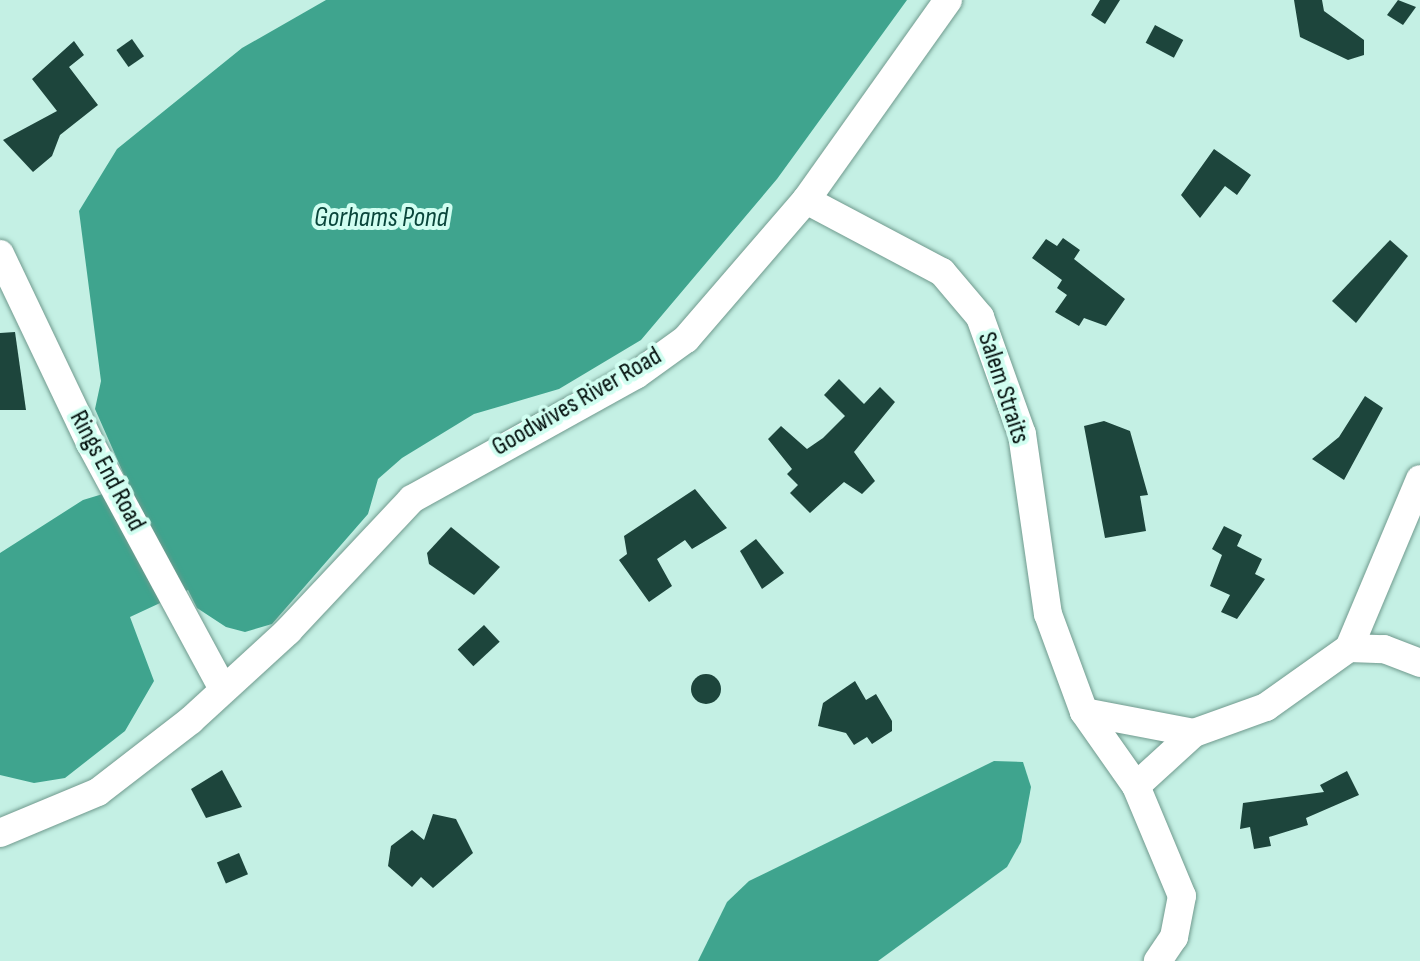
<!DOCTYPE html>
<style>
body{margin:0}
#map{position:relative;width:1420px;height:961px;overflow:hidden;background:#c4f0e4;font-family:"Sofia Sans Condensed",sans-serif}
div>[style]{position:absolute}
.water>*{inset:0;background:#3fa48e}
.building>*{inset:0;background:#1d453c;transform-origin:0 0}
.round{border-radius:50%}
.roads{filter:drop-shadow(0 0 2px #709a8e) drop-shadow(0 0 2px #709a8e)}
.minor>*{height:28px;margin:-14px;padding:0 14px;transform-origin:14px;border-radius:14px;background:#fff}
span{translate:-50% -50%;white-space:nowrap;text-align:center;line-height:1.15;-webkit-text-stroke:8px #d1fef1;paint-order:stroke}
.street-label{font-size:26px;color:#020f0c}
.water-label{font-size:28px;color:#0a463b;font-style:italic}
</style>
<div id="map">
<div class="water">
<i style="clip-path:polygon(326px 0,907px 0,777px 179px,641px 340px,559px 389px,474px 414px,402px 458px,378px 479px,368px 514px,272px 624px,245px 632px,226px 627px,197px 608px,188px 590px,130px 617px,154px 681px,125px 731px,65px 778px,34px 783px,0 775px,0 553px,83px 500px,129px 486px,95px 409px,101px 381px,79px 211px,117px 149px,242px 48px)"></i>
<i style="clip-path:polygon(994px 761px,1023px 762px,1031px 787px,1021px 842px,1007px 867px,878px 961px,698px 961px,727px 902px,749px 881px)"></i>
</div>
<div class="building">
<i style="clip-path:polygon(1100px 0,1120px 0,1105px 24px,1091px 15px)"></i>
<i style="clip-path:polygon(1294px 0,1322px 0,1324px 11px,1364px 40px,1364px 55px,1348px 60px,1300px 37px)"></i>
<i style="clip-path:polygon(1398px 0,1416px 7px,1403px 25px,1387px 15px)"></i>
<i style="left:1155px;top:25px;width:32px;height:20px;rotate:28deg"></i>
<i style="left:132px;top:39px;width:21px;height:19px;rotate:55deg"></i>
<i style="clip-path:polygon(74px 41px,84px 55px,69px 67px,98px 105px,60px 135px,52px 156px,33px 172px,3px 140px,57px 111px,32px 79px)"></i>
<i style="clip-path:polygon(1214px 149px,1251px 175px,1237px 195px,1225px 186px,1200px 218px,1181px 195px)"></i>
<i style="clip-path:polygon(1063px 238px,1080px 250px,1074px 259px,1125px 299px,1106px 326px,1084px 318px,1079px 326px,1055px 312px,1067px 295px,1057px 288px,1062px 280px,1032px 258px,1046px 239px,1057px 246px)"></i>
<i style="clip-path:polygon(1390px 240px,1408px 256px,1356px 323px,1332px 301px)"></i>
<i style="clip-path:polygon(15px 332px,26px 410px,0 410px,0 333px)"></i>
<i style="clip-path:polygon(839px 379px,864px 404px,880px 387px,895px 402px,854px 452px,875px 481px,862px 494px,844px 482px,810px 513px,790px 493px,798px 485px,787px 474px,792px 469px,768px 439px,781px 426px,807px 449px,823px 438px,845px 416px,824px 395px)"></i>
<i style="clip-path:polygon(1365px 396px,1383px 408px,1344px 480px,1312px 459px,1339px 437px)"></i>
<i style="clip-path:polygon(1104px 421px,1130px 431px,1148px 495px,1140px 496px,1146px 531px,1105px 538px,1084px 426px)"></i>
<i style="clip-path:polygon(695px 489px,727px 528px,692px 549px,685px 540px,657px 559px,672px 586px,649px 602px,619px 560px,627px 554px,624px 536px)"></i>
<i style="clip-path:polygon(1224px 526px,1242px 535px,1237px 546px,1262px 559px,1255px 574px,1265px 579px,1237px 619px,1221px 612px,1230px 595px,1210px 586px,1222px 555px,1212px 549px)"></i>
<i style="clip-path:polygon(451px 527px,500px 567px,474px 595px,429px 564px,427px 553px)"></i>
<i style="clip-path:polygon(756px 539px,784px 573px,762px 589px,740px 551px)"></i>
<i style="left:484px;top:625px;width:23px;height:36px;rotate:47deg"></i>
<i class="round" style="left:691px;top:674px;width:30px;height:30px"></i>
<i style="clip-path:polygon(855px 681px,866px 700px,876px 694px,892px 721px,892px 731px,872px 744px,867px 737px,854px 745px,846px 733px,818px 726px,823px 703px)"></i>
<i style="clip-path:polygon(222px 770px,242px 807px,206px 818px,191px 789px)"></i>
<i style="clip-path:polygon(1347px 771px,1359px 795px,1306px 818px,1308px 825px,1269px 837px,1271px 846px,1254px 849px,1250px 827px,1240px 829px,1243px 803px,1324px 792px,1320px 785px)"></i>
<i style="clip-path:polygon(433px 814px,456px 819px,473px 853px,433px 888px,421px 877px,412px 887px,388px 866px,391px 846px,412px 830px,424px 840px)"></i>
<i style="left:239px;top:853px;width:23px;height:24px;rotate:67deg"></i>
</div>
<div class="roads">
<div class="minor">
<i style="left:806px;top:200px;width:154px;rotate:27.9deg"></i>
<i style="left:942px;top:272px;width:59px;rotate:49.8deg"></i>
<i style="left:980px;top:317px;width:124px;rotate:70.3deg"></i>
<i style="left:1022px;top:434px;width:182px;rotate:81.8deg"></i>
<i style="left:1048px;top:614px;width:104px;rotate:69.8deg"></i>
<i style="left:1084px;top:712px;width:90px;rotate:54.9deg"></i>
<i style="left:1136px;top:786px;width:119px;rotate:67.3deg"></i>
<i style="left:1182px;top:896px;width:42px;rotate:101deg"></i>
<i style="left:1174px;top:937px;width:29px;rotate:124deg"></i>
<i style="left:0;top:254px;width:209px;rotate:64.5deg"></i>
<i style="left:90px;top:443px;width:275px;rotate:61.6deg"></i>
<i style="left:1349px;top:648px;width:183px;rotate:-67.2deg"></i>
<i style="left:1084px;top:712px;width:112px;rotate:10.8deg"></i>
<i style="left:1136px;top:786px;width:79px;rotate:-42.4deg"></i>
<i style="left:1194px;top:733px;width:77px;rotate:-19.9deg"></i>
<i style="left:1266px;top:707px;width:102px;rotate:-35.4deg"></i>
<i style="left:1349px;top:648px;width:35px;rotate:2deg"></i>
<i style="left:1384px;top:649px;width:39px;rotate:21deg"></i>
<i style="left:0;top:833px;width:106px;rotate:-22.7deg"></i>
<i style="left:98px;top:792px;width:118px;rotate:-37.7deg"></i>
<i style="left:191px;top:720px;width:132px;rotate:-42.5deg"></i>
<i style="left:288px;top:631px;width:181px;rotate:-46.8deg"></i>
<i style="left:412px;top:499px;width:256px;rotate:-29deg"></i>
<i style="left:636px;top:375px;width:62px;rotate:-35.8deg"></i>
<i style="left:686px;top:339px;width:184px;rotate:-49.2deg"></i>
<i style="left:806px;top:200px;width:245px;rotate:-54.6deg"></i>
</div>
</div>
<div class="street-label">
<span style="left:1003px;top:388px;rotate:72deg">Salem Straits</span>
<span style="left:577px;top:402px;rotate:-30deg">Goodwives River Road</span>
<span style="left:107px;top:471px;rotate:62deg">Rings End Road</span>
</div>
<div class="water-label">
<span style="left:381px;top:218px">Gorhams Pond</span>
</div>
</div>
